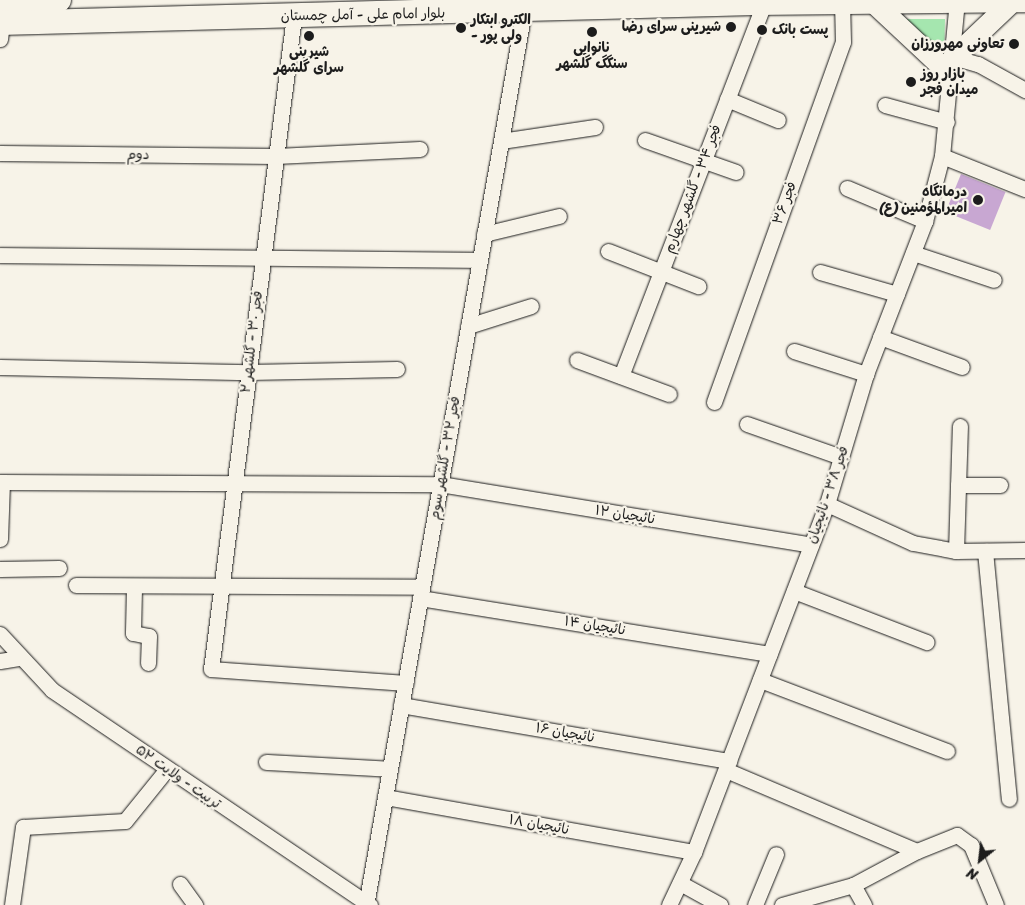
<!DOCTYPE html>
<meta charset="utf-8">
<style>
body{margin:0}
#map{position:relative;width:1025px;height:905px;overflow:hidden;background:#f7f3e8;font-family:Sriracha,"Playpen Sans Arabic",sans-serif}
div>[style]{position:absolute}
.green>*{inset:0;background:#a5e6af}
.building>*{inset:0;background:#c8a7d2;transform-origin:0 0}
.roads{filter:drop-shadow(0 0 1px #1c1c1c) drop-shadow(0 0 1px #1c1c1c)}
.minor>*{height:15px;margin:-7.5px;padding:0 7.5px;transform-origin:7.5px;border-radius:7.5px;background:#f7f3e8}
.secondary>*{height:21px;margin:-10.5px;padding:0 10.5px;transform-origin:10.5px;border-radius:10.5px;background:#f7f3e8}
.primary>*{height:24px;margin:-12px;padding:0 12px;transform-origin:12px;border-radius:12px;background:#f7f3e8}
.dots>*{width:14px;height:14px;translate:-50% -50%;box-sizing:border-box;border:2px solid #f7f3e8;border-radius:50%}
span{translate:-50% -50%;white-space:nowrap;text-align:center;line-height:1.15;-webkit-text-stroke:4.5px #f7f3e8;paint-order:stroke}
.street-label{font-size:14px;color:#1c1c1c}
.poi-label{font-size:14px;color:#1c1c1c;font-weight:700}
.left{translate:0 -50%;text-align:left}
.right{translate:-100% -50%;text-align:right}
.north{position:absolute;left:955px;top:835px;width:50px;height:50px;-webkit-text-stroke:4px #f7f3e8;paint-order:stroke;rotate:209deg;font-size:14px;font-weight:700;line-height:20px;text-align:center;color:#1c1c1c}
.north::after{content:'';display:block;margin:auto;width:18px;height:22px;background:#1c1c1c;clip-path:polygon(50% 0,100% 100%,50% 72%,0 100%)}
</style>
<div id="map">
<div class="green">
<i style="clip-path:polygon(899px 19px,945px 19px,944px 61px)"></i>
</div>
<div class="building">
<i style="left:961px;top:174px;width:48px;height:41px;rotate:22deg"></i>
</div>
<div class="roads">
<div class="minor">
<i style="left:294px;top:16px;width:658px;rotate:97.24deg"></i>
<i style="left:211px;top:669px;width:195px;rotate:4.1deg"></i>
<i style="left:0;top:39px;width:16px;rotate:-83deg"></i>
<i style="left:953px;top:57px;width:26px;rotate:16deg"></i>
<i style="left:978px;top:64px;width:54px;rotate:29deg"></i>
<i style="left:727px;top:99px;width:55px;rotate:22.4deg"></i>
<i style="left:885px;top:105px;width:64px;rotate:15.3deg"></i>
<i style="left:645px;top:140px;width:96px;rotate:19.4deg"></i>
<i style="left:501px;top:141px;width:95px;rotate:-8.5deg"></i>
<i style="left:0;top:153px;width:276px;rotate:0.6deg"></i>
<i style="left:276px;top:156px;width:144px;rotate:-2.8deg"></i>
<i style="left:942px;top:156px;width:89px;rotate:21.7deg"></i>
<i style="left:847px;top:188px;width:85px;rotate:22.9deg"></i>
<i style="left:484px;top:234px;width:77px;rotate:-13.5deg"></i>
<i style="left:608px;top:251px;width:97px;rotate:21.3deg"></i>
<i style="left:913px;top:253px;width:85px;rotate:18.4deg"></i>
<i style="left:0;top:255px;width:480px;rotate:0.6deg"></i>
<i style="left:820px;top:272px;width:80px;rotate:15.9deg"></i>
<i style="left:468px;top:326px;width:66px;rotate:-17.6deg"></i>
<i style="left:880px;top:337px;width:87px;rotate:20.1deg"></i>
<i style="left:794px;top:351px;width:76px;rotate:17.7deg"></i>
<i style="left:577px;top:360px;width:98px;rotate:20.3deg"></i>
<i style="left:0;top:367px;width:249px;rotate:1.2deg"></i>
<i style="left:249px;top:372px;width:148px;rotate:-1.2deg"></i>
<i style="left:621px;top:376px;width:399px;rotate:-69deg"></i>
<i style="left:714px;top:402px;width:382px;rotate:-70.3deg"></i>
<i style="left:843px;top:42px;width:41px;rotate:-91.4deg"></i>
<i style="left:747px;top:424px;width:100px;rotate:19.3deg"></i>
<i style="left:0;top:482px;width:440px;rotate:0.3deg"></i>
<i style="left:440px;top:484px;width:376px;rotate:9.3deg"></i>
<i style="left:958px;top:485px;width:42px"></i>
<i style="left:827px;top:504px;width:94px;rotate:24.4deg"></i>
<i style="left:913px;top:543px;width:44px;rotate:10.5deg"></i>
<i style="left:956px;top:551px;width:69px;rotate:-0.8deg"></i>
<i style="left:0;top:539px;width:57px;rotate:-88deg"></i>
<i style="left:956px;top:551px;width:125px;rotate:-88.2deg"></i>
<i style="left:985px;top:551px;width:249px;rotate:84.5deg"></i>
<i style="left:0;top:569px;width:59px;rotate:-1deg"></i>
<i style="left:76px;top:585px;width:346px;rotate:0.3deg"></i>
<i style="left:134px;top:588px;width:45px;rotate:91.3deg"></i>
<i style="left:133px;top:633px;width:16px;rotate:11deg"></i>
<i style="left:149px;top:636px;width:27px;rotate:92deg"></i>
<i style="left:794px;top:591px;width:142px;rotate:21.1deg"></i>
<i style="left:420px;top:598px;width:354px;rotate:9.1deg"></i>
<i style="left:0;top:634px;width:76px;rotate:47.1deg"></i>
<i style="left:52px;top:690px;width:384px;rotate:34.1deg"></i>
<i style="left:0;top:661px;width:20px;rotate:-9deg"></i>
<i style="left:760px;top:680px;width:200px;rotate:20.8deg"></i>
<i style="left:401px;top:705px;width:333px;rotate:9.7deg"></i>
<i style="left:266px;top:762px;width:124px;rotate:3.2deg"></i>
<i style="left:726px;top:770px;width:207px;rotate:23deg"></i>
<i style="left:385px;top:797px;width:314px;rotate:10.1deg"></i>
<i style="left:680px;top:883px;width:46px;rotate:28.8deg"></i>
<i style="left:180px;top:884px;width:26px;rotate:54deg"></i>
<i style="left:853px;top:885px;width:23px;rotate:61deg"></i>
<i style="left:12px;top:905px;width:79px;rotate:-82deg"></i>
<i style="left:23px;top:827px;width:102px;rotate:-3.4deg"></i>
<i style="left:125px;top:821px;width:67px;rotate:-51.1deg"></i>
<i style="left:366px;top:905px;width:908px;rotate:-79.98deg"></i>
<i style="left:669px;top:905px;width:59px;rotate:-64.7deg"></i>
<i style="left:694px;top:852px;width:373px;rotate:-69.1deg"></i>
<i style="left:827px;top:504px;width:136px;rotate:-73.3deg"></i>
<i style="left:866px;top:374px;width:164px;rotate:-68.9deg"></i>
<i style="left:925px;top:221px;width:67px;rotate:-75.3deg"></i>
<i style="left:942px;top:156px;width:156px;rotate:-84.5deg"></i>
<i style="left:755px;top:905px;width:55px;rotate:-67.6deg"></i>
<i style="left:782px;top:905px;width:74px;rotate:-15.7deg"></i>
<i style="left:853px;top:885px;width:72px;rotate:-28deg"></i>
<i style="left:917px;top:851px;width:43px;rotate:-21.8deg"></i>
<i style="left:957px;top:835px;width:17px;rotate:36deg"></i>
<i style="left:971px;top:845px;width:65px;rotate:67.4deg"></i>
</div>
<div class="secondary">
<i style="left:872px;top:1px;width:108px;rotate:43.1deg"></i>
<i style="left:953px;top:57px;width:81px;rotate:-43.5deg"></i>
</div>
<div class="primary">
<i style="left:0;top:1px;width:59px;rotate:-1deg"></i>
<i style="left:0;top:23px;width:755px;rotate:-1.52deg"></i>
<i style="left:755px;top:3px;width:270px;rotate:-0.6deg"></i>
</div>
</div>
<div class="dots">
<i style="left:731px;top:27px;background:#1c1c1c"></i>
<i style="left:461px;top:28px;background:#1c1c1c"></i>
<i style="left:762px;top:30px;background:#1c1c1c"></i>
<i style="left:592px;top:32px;background:#1c1c1c"></i>
<i style="left:309px;top:36px;background:#1c1c1c"></i>
<i style="left:1014px;top:44px;background:#1c1c1c"></i>
<i style="left:911px;top:82px;background:#1c1c1c"></i>
<i style="left:978px;top:200px;background:#1c1c1c"></i>
</div>
<div class="street-label">
<span style="left:363px;top:15px;rotate:-1deg">بلوار امام علی - آمل چمستان</span>
<span style="left:138px;top:155px;rotate:1deg">دوم</span>
<span style="left:693px;top:189px;rotate:-69deg">فجر ۳۴ - گلشهر چهارم</span>
<span style="left:785px;top:203px;rotate:-70deg">فجر ۳۶</span>
<span style="left:252px;top:342px;rotate:-83deg">فجر ۳۰ - گلشهر ۲</span>
<span style="left:445px;top:458px;rotate:-80deg">فجر ۳۲ - گلشهر سوم</span>
<span style="left:828px;top:495px;rotate:-71deg">فجر ۳۸ - نائیجیان</span>
<span style="left:625px;top:515px;rotate:9deg">نائیجیان ۱۲</span>
<span style="left:595px;top:626px;rotate:9deg">نائیجیان ۱۴</span>
<span style="left:565px;top:733px;rotate:10deg">نائیجیان ۱۶</span>
<span style="left:178px;top:777px;rotate:35deg">تربیت - ولایت ۵۲</span>
<span style="left:539px;top:825px;rotate:10deg">نائیجیان ۱۸</span>
</div>
<div class="poi-label">
<span class="left" style="left:471px;top:28px">الکترو ابتکار<br>- ولی پور</span>
<span class="right" style="left:721px;top:27px">شیرینی سرای رضا</span>
<span class="left" style="left:772px;top:30px">پست بانک</span>
<span class="right" style="left:1004px;top:44px">تعاونی مهرورزان</span>
<span style="left:592px;top:56px">نانوایی<br>سنگگ گلشهر</span>
<span style="left:309px;top:60px">شیرینی<br>سرای گلشهر</span>
<span class="left" style="left:921px;top:82px">بازار روز<br>میدان فجر</span>
<span class="right" style="left:967px;top:200px">درمانگاه<br>امیرالمؤمنین (ع)</span>
</div>
<div class="north">N</div>
</div>
